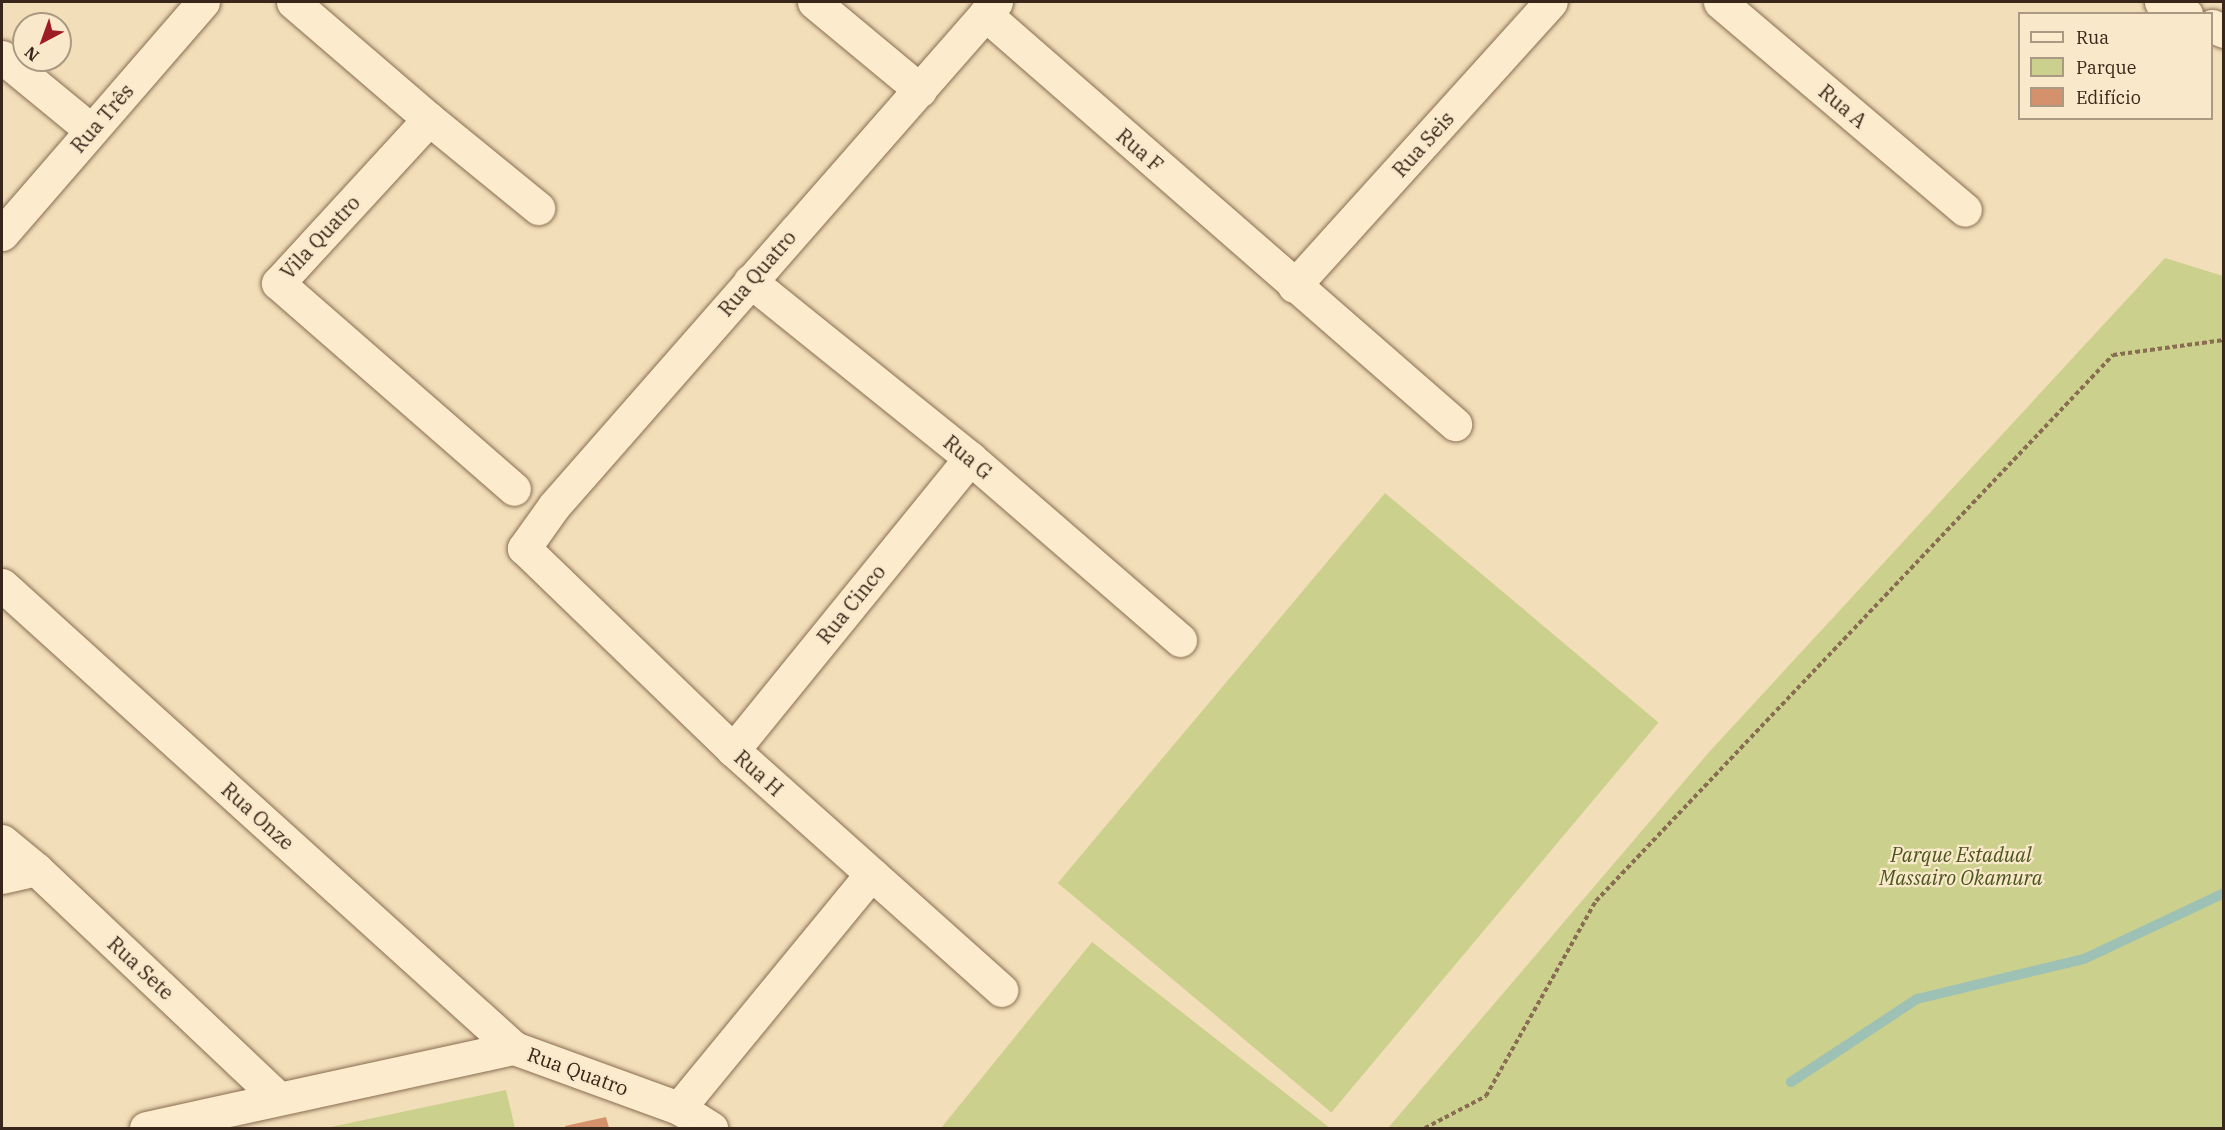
<!DOCTYPE html>
<meta charset="utf-8">
<style>
body{margin:0}
#map{position:relative;width:2225px;height:1130px;overflow:hidden;background:#f2deb9;font-family:"IBM Plex Serif",serif}
div>[style]{position:absolute}
.green>*{inset:0;background:#ccd08d;transform-origin:0 0}
.stream>*{height:10px;margin:-5px;padding:0 5px;transform-origin:5px;border-radius:5px;background:#9ec1b5}
.building>*{inset:0;background:#d4916b}
.path>*{height:4px;margin-top:-2px;transform-origin:0;background:repeating-linear-gradient(90deg,#896d52 0 4.5px,transparent 0 7.5px)}
.roads{filter:drop-shadow(0 0 2px #896d52) drop-shadow(0 0 2px #896d52)}
.minor>*{height:33px;margin:-16.5px;padding:0 16.5px;transform-origin:16.5px;border-radius:16.5px;background:#fcebcd}
.secondary>*{height:33px;margin:-16.5px;padding:0 16.5px;transform-origin:16.5px;border-radius:16.5px;background:#fcebcd}
span{translate:-50% -50%;white-space:nowrap;text-align:center;line-height:1.15;-webkit-text-stroke:4.5px #f9e8c9;paint-order:stroke}
.street-label{font-size:20px;color:#372619}
.park-label{font-size:20px;color:#4a551e;font-style:italic}
.frame{position:absolute;inset:0;border:3px solid #372619;pointer-events:none}
.legend{position:absolute;left:2018px;top:12px;width:195px;height:108px;box-sizing:border-box;background:#f9e8c9;border:2px solid #ab9a83;margin:0;padding:8px 10px;list-style:none;font-size:18px;color:#372619}
.legend li{display:flex;align-items:center;gap:12px;height:30px}
.legend b{width:30px;border:2px solid #ab9a83}
.north{position:absolute;left:12px;top:12px;width:60px;height:60px;box-sizing:border-box;background:#f9e8c9;border:2px solid #ab9a83;border-radius:50%;rotate:221deg;font-size:16px;font-weight:700;line-height:24px;text-align:center;color:#372619}
.north::after{content:'';display:block;margin:auto;width:21px;height:27px;background:#9e1d25;clip-path:polygon(50% 0,100% 100%,50% 72%,0 100%)}
</style>
<div id="map">
<div class="green">
<i style="clip-path:polygon(2165px 258px,2223px 276px,2223px 1128px,1388px 1128px,1710px 751px)"></i>
<i style="left:1385px;top:493px;width:357px;height:509px;rotate:40deg"></i>
<i style="clip-path:polygon(1092px 942px,1330px 1128px,941px 1128px)"></i>
<i style="clip-path:polygon(506px 1090px,515px 1128px,326px 1128px)"></i>
</div>
<div class="stream">
<i style="left:1791px;top:1082px;width:151px;rotate:-33.4deg"></i>
<i style="left:1917px;top:999px;width:172px;rotate:-13.5deg"></i>
<i style="left:2084px;top:959px;width:155px;rotate:-25.2deg"></i>
</div>
<div class="building">
<i style="clip-path:polygon(606px 1117px,609px 1128px,566px 1128px,565px 1126px)"></i>
</div>
<div class="path">
<i style="left:1425px;top:1128px;width:69px;rotate:-27.7deg"></i>
<i style="left:1486px;top:1096px;width:224px;rotate:-60.6deg"></i>
<i style="left:1596px;top:901px;width:752px;rotate:-46.56deg"></i>
<i style="left:2113px;top:355px;width:112px;rotate:-7.7deg"></i>
</div>
<div class="roads">
<div class="minor">
<i style="left:293px;top:2px;width:179px;rotate:40.7deg"></i>
<i style="left:429px;top:119px;width:223px;rotate:132.6deg"></i>
<i style="left:278px;top:283px;width:313px;rotate:41.1deg"></i>
<i style="left:814px;top:2px;width:138px;rotate:39.7deg"></i>
<i style="left:996px;top:2px;width:670px;rotate:131.25deg"></i>
<i style="left:554px;top:506px;width:52px;rotate:125.5deg"></i>
<i style="left:524px;top:548px;width:291px;rotate:44deg"></i>
<i style="left:733px;top:750px;width:360px;rotate:41.8deg"></i>
<i style="left:1720px;top:2px;width:321px;rotate:40.3deg"></i>
<i style="left:985px;top:14px;width:624px;rotate:41.1deg"></i>
<i style="left:2px;top:57px;width:115px;rotate:39.4deg"></i>
<i style="left:429px;top:119px;width:141px;rotate:39.2deg"></i>
<i style="left:2px;top:234px;width:307px;rotate:-49.1deg"></i>
<i style="left:750px;top:281px;width:282px;rotate:38.8deg"></i>
<i style="left:970px;top:458px;width:278px;rotate:40.9deg"></i>
<i style="left:1294px;top:286px;width:383px;rotate:-47.9deg"></i>
<i style="left:2px;top:585px;width:690px;rotate:42.12deg"></i>
<i style="left:733px;top:750px;width:376px;rotate:-50.9deg"></i>
<i style="left:2px;top:841px;width:44px;rotate:39.5deg"></i>
<i style="left:36px;top:869px;width:333px;rotate:43.4deg"></i>
<i style="left:2px;top:877px;width:35px;rotate:-13deg"></i>
<i style="left:679px;top:1108px;width:38px;rotate:32deg"></i>
<i style="left:146px;top:1128px;width:377px;rotate:-12.3deg"></i>
<i style="left:514px;top:1048px;width:176px;rotate:20deg"></i>
<i style="left:679px;top:1108px;width:303px;rotate:-50.6deg"></i>
</div>
<div class="secondary">
<i style="left:2161px;top:2px;width:28px;rotate:26deg"></i>
<i style="left:2212px;top:26px;width:13px;rotate:23deg"></i>
</div>
</div>
<div class="street-label">
<span style="left:1843px;top:106px;rotate:40deg">Rua A</span>
<span style="left:102px;top:118px;rotate:-49deg">Rua Três</span>
<span style="left:1423px;top:144px;rotate:-48deg">Rua Seis</span>
<span style="left:1140px;top:150px;rotate:41deg">Rua F</span>
<span style="left:320px;top:237px;rotate:-47deg">Vila Quatro</span>
<span style="left:757px;top:273px;rotate:-49deg">Rua Quatro</span>
<span style="left:968px;top:457px;rotate:40deg">Rua G</span>
<span style="left:851px;top:604px;rotate:-51deg">Rua Cinco</span>
<span style="left:759px;top:773px;rotate:42deg">Rua H</span>
<span style="left:258px;top:816px;rotate:42deg">Rua Onze</span>
<span style="left:141px;top:968px;rotate:43deg">Rua Sete</span>
<span style="left:578px;top:1071px;rotate:20deg">Rua Quatro</span>
</div>
<div class="park-label">
<span style="left:1961px;top:866px">Parque Estadual<br>Massairo Okamura</span>
</div>
<div class="frame"></div>
<ul class="legend">
<li><b style="height:8px;background:#fcebcd"></b>Rua</li>
<li><b style="height:16px;background:#ccd08d"></b>Parque</li>
<li><b style="height:16px;background:#d4916b"></b>Edifício</li>
</ul>
<div class="north">N</div>
</div>
